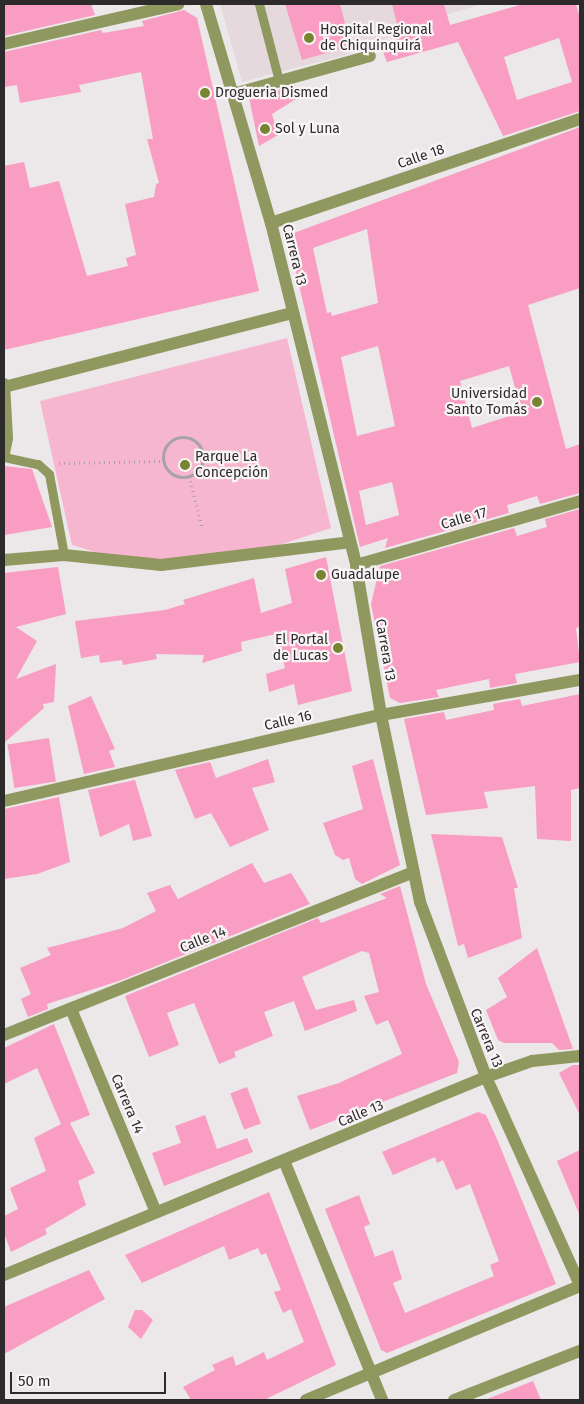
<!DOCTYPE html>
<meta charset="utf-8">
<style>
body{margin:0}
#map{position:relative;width:584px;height:1404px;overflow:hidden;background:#ece7e9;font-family:"Fira Sans",sans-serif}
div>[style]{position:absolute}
.built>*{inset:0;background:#e6d9de}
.green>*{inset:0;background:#f7b6cf}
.building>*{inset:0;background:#f99dc2;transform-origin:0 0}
.path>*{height:3px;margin-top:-1.5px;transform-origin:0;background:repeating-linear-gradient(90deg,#a7a3a4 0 1px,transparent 0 5px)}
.path>.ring{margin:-1.5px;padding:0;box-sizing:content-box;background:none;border:3px solid #a7a3a4;border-radius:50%}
.lane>*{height:9px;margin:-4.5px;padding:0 4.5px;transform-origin:4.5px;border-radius:4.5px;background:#8f985e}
.street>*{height:12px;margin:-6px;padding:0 6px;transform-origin:6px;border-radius:6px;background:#8f985e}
.dots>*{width:14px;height:14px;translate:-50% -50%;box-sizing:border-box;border:2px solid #f9f4f6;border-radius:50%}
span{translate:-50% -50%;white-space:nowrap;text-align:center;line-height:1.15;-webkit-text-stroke:4.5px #f9f4f6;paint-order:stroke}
.poi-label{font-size:14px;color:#2c2a2b}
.left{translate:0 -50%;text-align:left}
.right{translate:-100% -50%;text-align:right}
.street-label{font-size:14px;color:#2c2a2b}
.frame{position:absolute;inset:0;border:5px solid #2c2a2b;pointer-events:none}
.scale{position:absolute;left:10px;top:1372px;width:156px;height:22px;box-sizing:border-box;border:2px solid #2c2a2b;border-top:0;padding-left:6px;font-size:15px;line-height:18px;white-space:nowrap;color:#2c2a2b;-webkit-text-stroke:4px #f9f4f6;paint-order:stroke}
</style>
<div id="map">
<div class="built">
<i style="clip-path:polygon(220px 4px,482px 4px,406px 27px,368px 49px,242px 82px)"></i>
</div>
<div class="green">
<i style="clip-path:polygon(287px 338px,331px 528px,243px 557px,134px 564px,72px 545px,40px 401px)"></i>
</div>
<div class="building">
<i style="clip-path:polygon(4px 4px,91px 4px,95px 15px,4px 36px)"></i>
<i style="clip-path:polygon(285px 4px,340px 4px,351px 46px,302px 60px)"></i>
<i style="clip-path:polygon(evenodd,392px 4px,444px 4px,450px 25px,523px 4px,576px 4px,580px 18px,580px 111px,503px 136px,458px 42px,387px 62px,382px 49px,400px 36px,392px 4px,559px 38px,572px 82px,517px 100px,504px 57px,559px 38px)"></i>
<i style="clip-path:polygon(184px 10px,197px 18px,259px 291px,4px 350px,4px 166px,24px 162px,30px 188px,59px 181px,87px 276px,128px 266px,126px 258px,136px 255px,125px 204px,154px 197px,156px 184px,159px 183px,147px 139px,153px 139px,141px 72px,79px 85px,81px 92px,20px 103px,17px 85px,4px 87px,4px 52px,101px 30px,103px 33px,144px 26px,142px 21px)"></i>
<i style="clip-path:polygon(293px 86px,296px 99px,272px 114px,278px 135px,259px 146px,249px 98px)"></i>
<i style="clip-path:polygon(evenodd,580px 127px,580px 288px,528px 305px,566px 449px,580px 444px,580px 493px,540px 504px,537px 496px,507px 505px,509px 513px,385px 548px,388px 538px,360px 547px,292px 255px,291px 234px,580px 127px,367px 229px,378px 303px,332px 316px,331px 312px,327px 313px,313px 248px,367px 229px,580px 127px,378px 346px,395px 426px,357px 436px,341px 357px,378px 346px,580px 127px,509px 366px,522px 412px,472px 428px,460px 381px,509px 366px,580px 127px,392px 482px,399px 515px,366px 525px,359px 491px,392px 482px)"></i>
<i style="clip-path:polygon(4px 466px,32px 469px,52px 527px,4px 535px)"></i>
<i style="clip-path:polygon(580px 509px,580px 627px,576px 628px,580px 662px,515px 674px,517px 683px,490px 688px,489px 679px,436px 690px,439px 697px,400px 703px,390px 698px,371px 604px,380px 566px,514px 528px,517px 536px,547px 527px,545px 519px)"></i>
<i style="clip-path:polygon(326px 557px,352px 691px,298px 705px,294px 684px,269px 692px,266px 674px,285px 668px,276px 634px,241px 642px,242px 651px,202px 663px,204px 655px,156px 654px,157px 659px,123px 665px,122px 660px,100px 663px,99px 655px,81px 658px,75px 621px,165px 610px,185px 604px,183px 600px,254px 578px,261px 613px,292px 603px,285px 569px)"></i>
<i style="clip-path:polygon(58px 567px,66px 614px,16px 627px,37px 641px,16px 679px,56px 664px,54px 702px,43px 704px,44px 708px,4px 743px,4px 573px)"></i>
<i style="clip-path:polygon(580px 694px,580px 788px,571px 790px,571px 841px,537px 839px,535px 786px,484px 792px,488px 808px,426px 815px,404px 719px,444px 712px,446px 720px,494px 710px,493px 704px,520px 699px,522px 706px)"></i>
<i style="clip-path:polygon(91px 696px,115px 749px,109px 751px,115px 767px,84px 774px,68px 706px)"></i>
<i style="left:49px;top:738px;width:44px;height:42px;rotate:81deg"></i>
<i style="clip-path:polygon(268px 759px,275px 782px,252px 788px,269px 830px,230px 847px,211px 813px,195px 819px,175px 770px,210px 762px,216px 778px)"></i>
<i style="clip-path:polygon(373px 759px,400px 865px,362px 884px,355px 879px,349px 858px,343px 860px,335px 855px,323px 823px,363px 809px,352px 766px)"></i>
<i style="clip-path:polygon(135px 780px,152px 836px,133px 841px,129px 824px,100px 837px,88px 790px)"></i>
<i style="clip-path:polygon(59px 797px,70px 862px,37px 874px,4px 879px,4px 809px)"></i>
<i style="clip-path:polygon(431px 834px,502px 837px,518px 888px,514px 888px,522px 938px,468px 958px,464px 944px,458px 946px)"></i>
<i style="clip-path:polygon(252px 863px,264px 883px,291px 873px,310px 904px,119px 981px,47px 1004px,48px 1009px,28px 1017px,21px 999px,31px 994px,20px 968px,51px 955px,47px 948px,123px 928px,156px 911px,147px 893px,170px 885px,178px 899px)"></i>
<i style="clip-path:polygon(400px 886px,426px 984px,459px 1062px,457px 1073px,310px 1130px,297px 1096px,339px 1083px,402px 1054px,388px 1020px,376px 1025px,364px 996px,379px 992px,369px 953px,362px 951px,302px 977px,316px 1010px,354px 1000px,357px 1011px,305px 1031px,294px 1001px,264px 1012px,273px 1036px,234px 1052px,236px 1057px,219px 1064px,194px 1003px,167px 1013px,179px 1045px,149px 1057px,125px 996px,318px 918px,321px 923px,387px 898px,380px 894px)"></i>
<i style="clip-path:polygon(537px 948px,573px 1049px,559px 1050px,552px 1043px,504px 1043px,498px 1040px,486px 1010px,507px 997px,498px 978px)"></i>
<i style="clip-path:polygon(54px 1024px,90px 1115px,70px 1123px,95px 1173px,78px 1181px,86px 1205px,45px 1229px,47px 1234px,11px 1252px,4px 1233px,4px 1216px,18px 1209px,10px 1188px,46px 1171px,34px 1138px,61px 1124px,37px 1068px,4px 1084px,4px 1048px)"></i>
<i style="clip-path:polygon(573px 1065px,580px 1065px,580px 1115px,559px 1073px)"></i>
<i style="left:247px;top:1087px;width:39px;height:18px;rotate:69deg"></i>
<i style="clip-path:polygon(478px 1112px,486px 1115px,497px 1139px,556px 1284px,387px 1353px,381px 1350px,325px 1209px,359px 1195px,370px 1224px,364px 1227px,375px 1257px,393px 1250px,402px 1279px,393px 1283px,405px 1313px,494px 1276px,490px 1265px,499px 1261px,470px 1184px,456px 1190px,443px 1160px,437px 1163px,435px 1157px,393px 1175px,382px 1152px)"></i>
<i style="clip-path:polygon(205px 1115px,217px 1149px,247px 1138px,253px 1152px,164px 1186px,152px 1153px,181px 1143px,175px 1126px)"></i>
<i style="clip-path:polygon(580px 1150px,580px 1216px,557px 1161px)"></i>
<i style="clip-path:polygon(269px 1192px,336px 1365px,264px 1400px,191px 1400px,183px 1387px,215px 1370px,212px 1365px,233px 1356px,236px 1366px,264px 1352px,267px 1360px,304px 1342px,291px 1309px,283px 1313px,274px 1292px,281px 1290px,266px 1253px,261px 1255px,258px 1248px,229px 1260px,224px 1246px,142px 1283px,125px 1255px)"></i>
<i style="clip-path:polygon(89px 1270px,105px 1299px,4px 1354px,4px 1307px)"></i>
<i style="clip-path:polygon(135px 1310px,142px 1310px,153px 1320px,141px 1339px,128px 1327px)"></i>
<i style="clip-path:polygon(533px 1381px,541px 1400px,487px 1400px,487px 1399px)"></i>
</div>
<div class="path">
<i class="ring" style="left:163px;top:437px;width:37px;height:37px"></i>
<i style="left:59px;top:463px;width:105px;rotate:-1.1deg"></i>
<i style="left:189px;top:476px;width:53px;rotate:75.7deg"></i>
</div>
<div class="lane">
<i style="left:259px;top:4px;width:80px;rotate:75.4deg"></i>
<i style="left:4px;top:457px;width:35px;rotate:12deg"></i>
<i style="left:38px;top:464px;width:15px;rotate:42deg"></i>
<i style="left:49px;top:474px;width:82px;rotate:79.5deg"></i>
</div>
<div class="street">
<i style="left:206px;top:4px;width:228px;rotate:73.5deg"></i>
<i style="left:271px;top:223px;width:352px;rotate:76deg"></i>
<i style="left:356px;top:565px;width:152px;rotate:80.5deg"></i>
<i style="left:381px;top:715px;width:191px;rotate:78.2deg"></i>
<i style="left:420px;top:902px;width:187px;rotate:69.3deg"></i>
<i style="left:486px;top:1077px;width:228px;rotate:65.7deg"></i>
<i style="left:4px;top:44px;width:179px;rotate:-12.9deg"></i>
<i style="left:233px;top:94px;width:142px;rotate:-15.5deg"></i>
<i style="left:271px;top:223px;width:326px;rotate:-18.6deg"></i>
<i style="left:4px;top:384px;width:54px;rotate:86.8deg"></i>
<i style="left:7px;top:438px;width:15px;rotate:101deg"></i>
<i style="left:4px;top:387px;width:298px;rotate:-14.4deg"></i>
<i style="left:4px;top:560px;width:60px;rotate:-4.8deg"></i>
<i style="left:64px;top:555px;width:98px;rotate:5.9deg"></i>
<i style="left:161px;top:565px;width:190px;rotate:-6.9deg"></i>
<i style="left:356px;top:565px;width:233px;rotate:-15.9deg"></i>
<i style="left:4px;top:801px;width:387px;rotate:-12.9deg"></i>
<i style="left:381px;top:715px;width:202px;rotate:-10deg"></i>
<i style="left:71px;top:1009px;width:218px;rotate:67.3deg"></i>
<i style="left:4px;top:1035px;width:440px;rotate:-21.7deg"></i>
<i style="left:285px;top:1163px;width:256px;rotate:67.7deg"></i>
<i style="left:4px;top:1275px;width:521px;rotate:-22.33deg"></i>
<i style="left:486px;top:1077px;width:49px;rotate:-19.2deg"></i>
<i style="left:532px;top:1061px;width:48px;rotate:-5.9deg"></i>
<i style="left:306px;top:1400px;width:297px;rotate:-22.6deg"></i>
<i style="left:454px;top:1400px;width:135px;rotate:-21.3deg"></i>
</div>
<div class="dots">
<i style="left:309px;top:38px;background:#798430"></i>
<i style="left:205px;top:93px;background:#798430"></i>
<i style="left:265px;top:129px;background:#798430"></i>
<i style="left:537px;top:402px;background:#798430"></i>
<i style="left:185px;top:465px;background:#798430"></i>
<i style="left:321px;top:575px;background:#798430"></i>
<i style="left:338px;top:648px;background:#798430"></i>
</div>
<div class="poi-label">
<span class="left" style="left:320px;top:38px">Hospital Regional<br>de Chiquinquirá</span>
<span class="left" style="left:215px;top:93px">Drogueria Dismed</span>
<span class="left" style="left:275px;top:129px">Sol y Luna</span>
<span class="right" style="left:527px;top:402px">Universidad<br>Santo Tomás</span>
<span class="left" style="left:195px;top:465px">Parque La<br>Concepción</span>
<span class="left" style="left:331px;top:575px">Guadalupe</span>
<span class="right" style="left:328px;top:648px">El Portal<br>de Lucas</span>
</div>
<div class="street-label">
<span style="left:421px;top:157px;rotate:-19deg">Calle 18</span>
<span style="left:294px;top:255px;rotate:76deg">Carrera 13</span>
<span style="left:464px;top:519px;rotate:-16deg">Calle 17</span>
<span style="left:385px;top:650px;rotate:80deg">Carrera 13</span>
<span style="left:288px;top:721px;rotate:-13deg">Calle 16</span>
<span style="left:203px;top:940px;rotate:-22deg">Calle 14</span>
<span style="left:486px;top:1038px;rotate:67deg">Carrera 13</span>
<span style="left:127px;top:1104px;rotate:67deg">Carrera 14</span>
<span style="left:361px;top:1114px;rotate:-23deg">Calle 13</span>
</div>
<div class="frame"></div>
<div class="scale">50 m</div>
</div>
